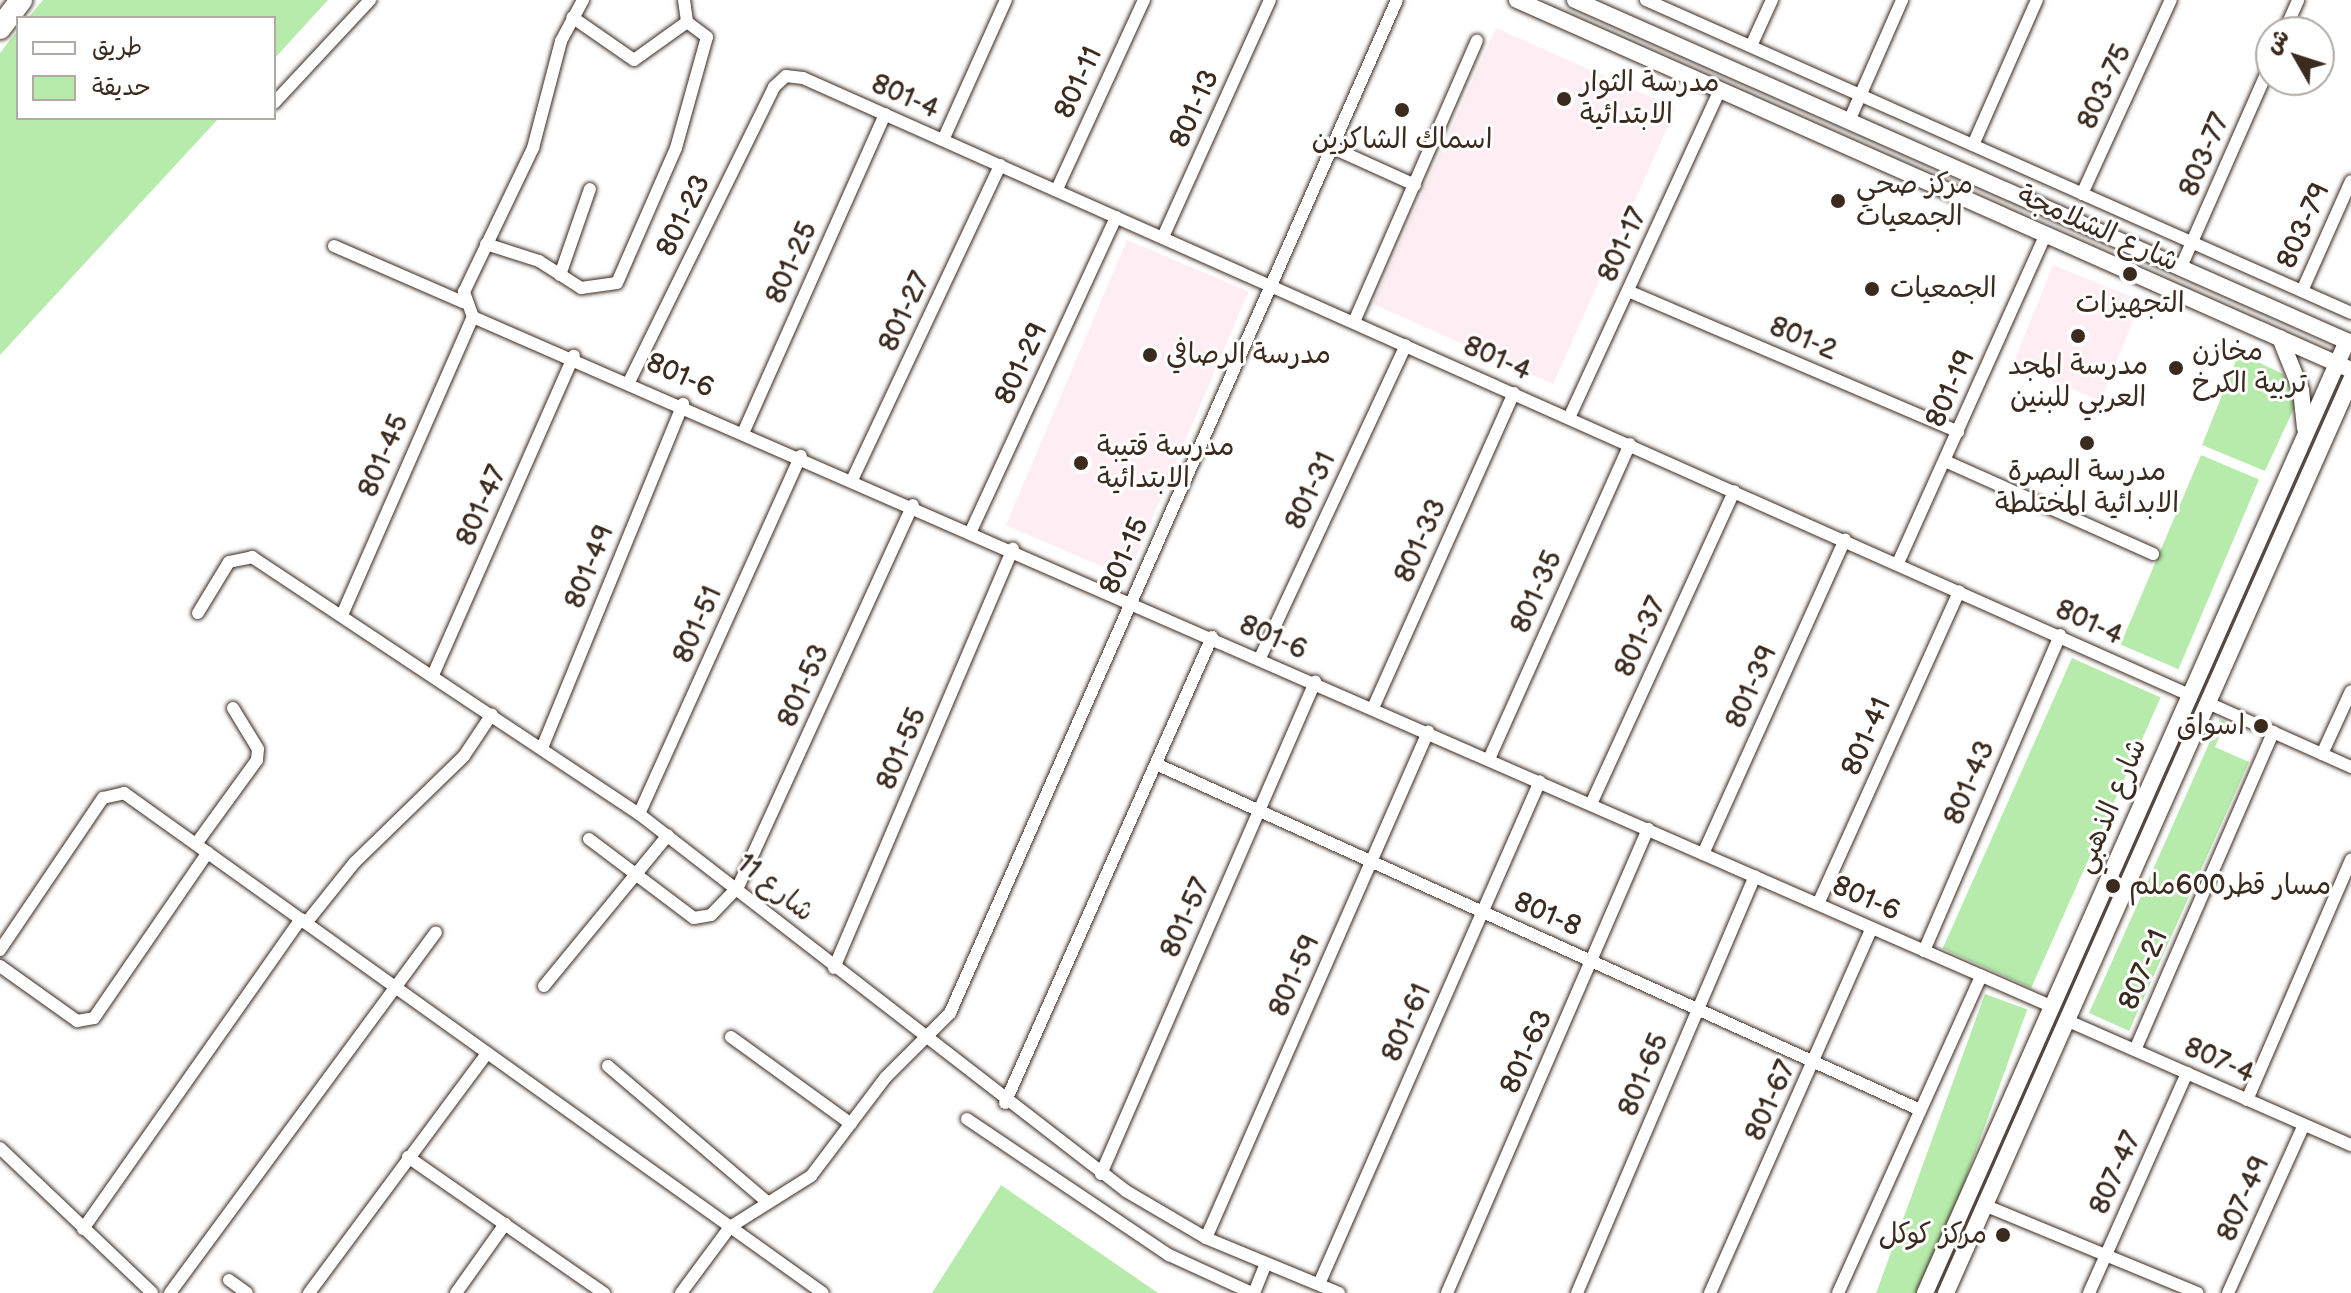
<!DOCTYPE html>
<meta charset="utf-8">
<style>
body{margin:0}
#map{position:relative;width:2351px;height:1293px;overflow:hidden;background:#fff;font-family:"Balsamiq Sans","Playpen Sans Arabic",sans-serif}
div>[style]{position:absolute}
.built>*{inset:0;background:#feedf3;transform-origin:0 0}
.green>*{inset:0;background:#b6ebac;transform-origin:0 0}
.roads{filter:drop-shadow(0 0 2px #3b2a1e) drop-shadow(0 0 2px #3b2a1e)}
.minor>*{height:12px;margin:-6px;padding:0 6px;transform-origin:6px;border-radius:6px;background:#fff}
.tertiary>*{height:16px;margin:-8px;padding:0 8px;transform-origin:8px;border-radius:8px;background:#fff}
.motorway>*{height:22px;margin:-11px;padding:0 11px;transform-origin:11px;border-radius:11px;background:#fff}
.dots>*{width:22px;height:22px;translate:-50% -50%;box-sizing:border-box;border:4px solid #fff;border-radius:50%}
span{translate:-50% -50%;white-space:nowrap;text-align:center;line-height:1.15;-webkit-text-stroke:6px #fff;paint-order:stroke}
.street-label{font-size:28px;color:#3b2a1e}
.poi-label{font-size:28px;color:#3b2a1e}
.left{translate:0 -50%;text-align:left}
.right{translate:-100% -50%;text-align:right}
.legend{position:absolute;left:16px;top:16px;width:260px;height:104px;box-sizing:border-box;background:#fff;border:2px solid #b1aaa5;margin:0;padding:10px 14px;list-style:none;font-size:24px;color:#3b2a1e}
.legend li{display:flex;align-items:center;gap:16px;height:40px}
.legend b{width:40px;border:2px solid #b1aaa5}
.north{position:absolute;left:2255px;top:16px;width:80px;height:80px;box-sizing:border-box;background:#fff;border:2px solid #b1aaa5;border-radius:50%;rotate:309deg;font-size:22px;font-weight:700;line-height:32px;text-align:center;color:#3b2a1e}
.north::after{content:'';display:block;margin:auto;width:28px;height:36px;background:#3b2a1e;clip-path:polygon(50% 0,100% 100%,50% 72%,0 100%)}
</style>
<div id="map">
<div class="built">
<i style="left:1496px;top:28px;width:197px;height:302px;rotate:24deg"></i>
<i style="left:1127px;top:240px;width:132px;height:310px;rotate:23deg"></i>
<i style="left:2053px;top:265px;width:95px;height:108px;rotate:22deg"></i>
</div>
<div class="green">
<i style="clip-path:polygon(43px 0,328px 0,274px 59px,274px 18px,28px 18px)"></i>
<i style="clip-path:polygon(18px 30px,18px 118px,219px 118px,0 355px,0 53px)"></i>
<i style="clip-path:polygon(2239px 353px,2283px 374px,2294px 390px,2295px 406px,2265px 471px,2202px 445px)"></i>
<i style="left:2201px;top:455px;width:63px;height:206px;rotate:23deg"></i>
<i style="left:2072px;top:658px;width:97px;height:318px;rotate:24deg"></i>
<i style="clip-path:polygon(2220px 719px,2226px 722px,2215px 747px,2249px 762px,2129px 1031px,2089px 1013px)"></i>
<i style="left:1985px;top:994px;width:45px;height:327px;rotate:20deg"></i>
<i style="clip-path:polygon(1001px 1185px,1158px 1293px,932px 1293px)"></i>
</div>
<div class="roads">
<div class="minor">
<i style="left:684px;top:0;width:22px;rotate:82deg"></i>
<i style="left:1646px;top:0;width:771px;rotate:23.94deg"></i>
<i style="left:2284px;top:32px;width:35px;rotate:-66deg"></i>
<i style="left:1751px;top:46px;width:51px;rotate:-65.5deg"></i>
<i style="left:274px;top:103px;width:141px;rotate:-47deg"></i>
<i style="left:1849px;top:121px;width:132px;rotate:-66.3deg"></i>
<i style="left:943px;top:140px;width:154px;rotate:-65.8deg"></i>
<i style="left:1973px;top:145px;width:158px;rotate:-66.2deg"></i>
<i style="left:1333px;top:148px;width:90px;rotate:24.3deg"></i>
<i style="left:1058px;top:187px;width:206px;rotate:-65.3deg"></i>
<i style="left:2082px;top:194px;width:213px;rotate:-65.4deg"></i>
<i style="left:1163px;top:237px;width:260px;rotate:-65.7deg"></i>
<i style="left:486px;top:244px;width:56px;rotate:17.8deg"></i>
<i style="left:539px;top:261px;width:50px;rotate:32.7deg"></i>
<i style="left:581px;top:288px;width:36px;rotate:-8deg"></i>
<i style="left:617px;top:283px;width:147px;rotate:-66.4deg"></i>
<i style="left:676px;top:148px;width:115px;rotate:-74.4deg"></i>
<i style="left:707px;top:37px;width:25px;rotate:-143deg"></i>
<i style="left:687px;top:22px;width:65px;rotate:144.4deg"></i>
<i style="left:634px;top:60px;width:75px;rotate:-145.3deg"></i>
<i style="left:334px;top:246px;width:141px;rotate:23.5deg"></i>
<i style="left:2181px;top:267px;width:223px;rotate:-66.2deg"></i>
<i style="left:560px;top:275px;width:91px;rotate:-70.8deg"></i>
<i style="left:1628px;top:291px;width:359px;rotate:23.1deg"></i>
<i style="left:2302px;top:291px;width:120px;rotate:-66deg"></i>
<i style="left:473px;top:317px;width:1724px;rotate:23.59deg"></i>
<i style="left:473px;top:317px;width:27px;rotate:-110deg"></i>
<i style="left:464px;top:292px;width:160px;rotate:-64.4deg"></i>
<i style="left:533px;top:148px;width:111px;rotate:-75.3deg"></i>
<i style="left:561px;top:41px;width:47px;rotate:-61.8deg"></i>
<i style="left:1354px;top:322px;width:307px;rotate:-66.4deg"></i>
<i style="left:630px;top:380px;width:326px;rotate:-63.8deg"></i>
<i style="left:774px;top:87px;width:16px;rotate:-43deg"></i>
<i style="left:786px;top:76px;width:17px;rotate:7deg"></i>
<i style="left:803px;top:78px;width:1515px;rotate:23.99deg"></i>
<i style="left:1569px;top:418px;width:359px;rotate:-65.3deg"></i>
<i style="left:744px;top:431px;width:347px;rotate:-66deg"></i>
<i style="left:1945px;top:461px;width:228px;rotate:24.1deg"></i>
<i style="left:853px;top:478px;width:346px;rotate:-64.8deg"></i>
<i style="left:971px;top:531px;width:346px;rotate:-65.2deg"></i>
<i style="left:1898px;top:563px;width:361px;rotate:-65.8deg"></i>
<i style="left:198px;top:613px;width:60px;rotate:-58.7deg"></i>
<i style="left:229px;top:562px;width:24px;rotate:-12deg"></i>
<i style="left:252px;top:557px;width:465px;rotate:33.6deg"></i>
<i style="left:639px;top:814px;width:616px;rotate:37.74deg"></i>
<i style="left:1126px;top:1191px;width:93px;rotate:30.4deg"></i>
<i style="left:1206px;top:1238px;width:144px;rotate:22.5deg"></i>
<i style="left:342px;top:615px;width:326px;rotate:-66.3deg"></i>
<i style="left:1260px;top:658px;width:345px;rotate:-65deg"></i>
<i style="left:433px;top:675px;width:349px;rotate:-66.2deg"></i>
<i style="left:2208px;top:703px;width:157px;rotate:24.1deg"></i>
<i style="left:1373px;top:708px;width:345px;rotate:-65.9deg"></i>
<i style="left:542px;top:748px;width:372px;rotate:-67.7deg"></i>
<i style="left:2322px;top:754px;width:69px;rotate:-65.3deg"></i>
<i style="left:1489px;top:759px;width:345px;rotate:-65.9deg"></i>
<i style="left:1156px;top:764px;width:836px;rotate:24.36deg"></i>
<i style="left:1591px;top:804px;width:344px;rotate:-65.4deg"></i>
<i style="left:639px;top:814px;width:393px;rotate:-65.7deg"></i>
<i style="left:589px;top:839px;width:131px;rotate:37deg"></i>
<i style="left:694px;top:918px;width:17px;rotate:-10deg"></i>
<i style="left:711px;top:915px;width:39px;rotate:-46deg"></i>
<i style="left:738px;top:887px;width:420px;rotate:-65.4deg"></i>
<i style="left:196px;top:844px;width:104px;rotate:-54deg"></i>
<i style="left:257px;top:760px;width:11px;rotate:-85deg"></i>
<i style="left:258px;top:749px;width:48px;rotate:-121.4deg"></i>
<i style="left:1703px;top:854px;width:345px;rotate:-65.7deg"></i>
<i style="left:1818px;top:904px;width:343px;rotate:-65.7deg"></i>
<i style="left:306px;top:923px;width:77px;rotate:-51.3deg"></i>
<i style="left:354px;top:863px;width:153px;rotate:-44.2deg"></i>
<i style="left:464px;top:756px;width:50px;rotate:-56.3deg"></i>
<i style="left:0;top:950px;width:184px;rotate:-55.9deg"></i>
<i style="left:103px;top:798px;width:22px;rotate:-13deg"></i>
<i style="left:124px;top:793px;width:859px;rotate:35.58deg"></i>
<i style="left:1924px;top:951px;width:344px;rotate:-66.7deg"></i>
<i style="left:0;top:966px;width:95px;rotate:35.5deg"></i>
<i style="left:77px;top:1021px;width:17px;rotate:-10deg"></i>
<i style="left:94px;top:1018px;width:201px;rotate:-55.5deg"></i>
<i style="left:834px;top:968px;width:456px;rotate:-66.9deg"></i>
<i style="left:544px;top:986px;width:195px;rotate:-50.6deg"></i>
<i style="left:2068px;top:1021px;width:309px;rotate:23.7deg"></i>
<i style="left:731px;top:1037px;width:148px;rotate:35.9deg"></i>
<i style="left:2135px;top:1050px;width:347px;rotate:-66.5deg"></i>
<i style="left:608px;top:1066px;width:209px;rotate:40.5deg"></i>
<i style="left:2247px;top:1100px;width:262px;rotate:-66.6deg"></i>
<i style="left:1005px;top:1103px;width:510px;rotate:-66.05deg"></i>
<i style="left:967px;top:1119px;width:244px;rotate:34deg"></i>
<i style="left:1169px;top:1255px;width:91px;rotate:24.6deg"></i>
<i style="left:0;top:1148px;width:210px;rotate:43.6deg"></i>
<i style="left:408px;top:1157px;width:239px;rotate:34.8deg"></i>
<i style="left:1101px;top:1174px;width:537px;rotate:-66.49deg"></i>
<i style="left:1984px;top:1205px;width:231px;rotate:22.4deg"></i>
<i style="left:83px;top:1229px;width:379px;rotate:-54.9deg"></i>
<i style="left:1206px;top:1238px;width:553px;rotate:-66.31deg"></i>
<i style="left:229px;top:1280px;width:22px;rotate:36deg"></i>
<i style="left:1319px;top:1284px;width:549px;rotate:-66.28deg"></i>
<i style="left:170px;top:1293px;width:448px;rotate:-53.6deg"></i>
<i style="left:309px;top:1293px;width:299px;rotate:-53.4deg"></i>
<i style="left:456px;top:1293px;width:85px;rotate:-54.6deg"></i>
<i style="left:681px;top:1293px;width:82px;rotate:-53.4deg"></i>
<i style="left:730px;top:1227px;width:96px;rotate:-32.2deg"></i>
<i style="left:811px;top:1176px;width:124px;rotate:-52.9deg"></i>
<i style="left:886px;top:1077px;width:91px;rotate:-45deg"></i>
<i style="left:950px;top:1013px;width:1107px;rotate:-66.19deg"></i>
<i style="left:1254px;top:1293px;width:31px;rotate:-68deg"></i>
<i style="left:1447px;top:1293px;width:506px;rotate:-66.58deg"></i>
<i style="left:1577px;top:1293px;width:453px;rotate:-66.9deg"></i>
<i style="left:1710px;top:1293px;width:399px;rotate:-66.1deg"></i>
<i style="left:1838px;top:1293px;width:348px;rotate:-65.7deg"></i>
<i style="left:2089px;top:1293px;width:241px;rotate:-66deg"></i>
<i style="left:2228px;top:1293px;width:184px;rotate:-65.7deg"></i>
</div>
<div class="tertiary">
<i style="left:1517px;top:0;width:912px;rotate:23.92deg"></i>
<i style="left:1575px;top:0;width:848px;rotate:23.85deg"></i>
<i style="left:2280px;top:338px;width:56px;rotate:68deg"></i>
<i style="left:2301px;top:390px;width:38px;rotate:84deg"></i>
<i style="left:1925px;top:1293px;width:1041px;rotate:-66.09deg"></i>
<i style="left:1946px;top:1293px;width:999px;rotate:-66.08deg"></i>
</div>
<div class="motorway">
<i style="left:0;top:28px;width:35px;rotate:-53deg"></i>
</div>
</div>
<div class="dots">
<i style="left:1564px;top:99px;background:#3b2a1e"></i>
<i style="left:1402px;top:110px;background:#3b2a1e"></i>
<i style="left:1838px;top:201px;background:#3b2a1e"></i>
<i style="left:2130px;top:274px;background:#3b2a1e"></i>
<i style="left:1872px;top:289px;background:#3b2a1e"></i>
<i style="left:2078px;top:336px;background:#3b2a1e"></i>
<i style="left:1150px;top:355px;background:#3b2a1e"></i>
<i style="left:2176px;top:368px;background:#3b2a1e"></i>
<i style="left:2087px;top:443px;background:#3b2a1e"></i>
<i style="left:1081px;top:463px;background:#3b2a1e"></i>
<i style="left:2261px;top:726px;background:#3b2a1e"></i>
<i style="left:2113px;top:886px;background:#3b2a1e"></i>
<i style="left:2003px;top:1235px;background:#3b2a1e"></i>
</div>
<div class="street-label">
<span style="left:1079px;top:83px;rotate:-65deg">801-11</span>
<span style="left:2105px;top:87px;rotate:-65deg">803-75</span>
<span style="left:905px;top:97px;rotate:24deg">801-4</span>
<span style="left:1195px;top:109px;rotate:-66deg">801-13</span>
<span style="left:2205px;top:155px;rotate:-67deg">803-77</span>
<span style="left:684px;top:216px;rotate:-64deg">801-23</span>
<span style="left:2304px;top:226px;rotate:-66deg">803-79</span>
<span style="left:2098px;top:229px;rotate:24deg">شارع الشلامجة</span>
<span style="left:1623px;top:245px;rotate:-65deg">801-17</span>
<span style="left:792px;top:263px;rotate:-66deg">801-25</span>
<span style="left:905px;top:312px;rotate:-65deg">801-27</span>
<span style="left:1803px;top:339px;rotate:23deg">801-2</span>
<span style="left:1497px;top:359px;rotate:24deg">801-4</span>
<span style="left:1022px;top:364px;rotate:-65deg">801-29</span>
<span style="left:680px;top:376px;rotate:24deg">801-6</span>
<span style="left:1951px;top:389px;rotate:-66deg">801-19</span>
<span style="left:384px;top:456px;rotate:-67deg">801-45</span>
<span style="left:1311px;top:491px;rotate:-65deg">801-31</span>
<span style="left:482px;top:506px;rotate:-66deg">801-47</span>
<span style="left:1421px;top:541px;rotate:-66deg">801-33</span>
<span style="left:1125px;top:556px;rotate:-66deg">801-15</span>
<span style="left:590px;top:567px;rotate:-68deg">801-49</span>
<span style="left:1537px;top:592px;rotate:-66deg">801-35</span>
<span style="left:2089px;top:623px;rotate:25deg">801-4</span>
<span style="left:698px;top:625px;rotate:-66deg">801-51</span>
<span style="left:1641px;top:637px;rotate:-65deg">801-37</span>
<span style="left:1273px;top:638px;rotate:24deg">801-6</span>
<span style="left:804px;top:686px;rotate:-66deg">801-53</span>
<span style="left:1752px;top:687px;rotate:-66deg">801-39</span>
<span style="left:1867px;top:737px;rotate:-66deg">801-41</span>
<span style="left:902px;top:749px;rotate:-67deg">801-55</span>
<span style="left:1970px;top:783px;rotate:-67deg">801-43</span>
<span style="left:2111px;top:806px;rotate:-67deg">شارع الذهبي</span>
<span style="left:775px;top:888px;rotate:39deg">شارع 11</span>
<span style="left:1866px;top:899px;rotate:24deg">801-6</span>
<span style="left:1547px;top:915px;rotate:24deg">801-8</span>
<span style="left:1186px;top:918px;rotate:-66deg">801-57</span>
<span style="left:2144px;top:970px;rotate:-67deg">807-21</span>
<span style="left:1295px;top:976px;rotate:-66deg">801-59</span>
<span style="left:1407px;top:1023px;rotate:-66deg">801-61</span>
<span style="left:1527px;top:1052px;rotate:-66deg">801-63</span>
<span style="left:2219px;top:1061px;rotate:24deg">807-4</span>
<span style="left:1644px;top:1075px;rotate:-67deg">801-65</span>
<span style="left:1771px;top:1101px;rotate:-66deg">801-67</span>
<span style="left:2116px;top:1173px;rotate:-66deg">807-47</span>
<span style="left:2244px;top:1199px;rotate:-66deg">807-49</span>
</div>
<div class="poi-label">
<span class="left" style="left:1580px;top:99px">مدرسة الثوار<br>الابتدائية</span>
<span style="left:1402px;top:140px">اسماك الشاكرين</span>
<span class="left" style="left:1856px;top:201px">مركز صحي<br>الجمعيات</span>
<span class="left" style="left:1890px;top:289px">الجمعيات</span>
<span style="left:2130px;top:304px">التجهيزات</span>
<span class="left" style="left:2192px;top:368px">مخازن<br>تربية الكرخ</span>
<span class="left" style="left:1166px;top:355px">مدرسة الرصافي</span>
<span style="left:2078px;top:382px">مدرسة المجد<br>العربي للبنين</span>
<span class="left" style="left:1097px;top:463px">مدرسة قتيبة<br>الابتدائية</span>
<span style="left:2087px;top:488px">مدرسة البصرة<br>الابدائية المختلطة</span>
<span class="right" style="left:2245px;top:726px">اسواق</span>
<span class="left" style="left:2129px;top:886px">مسار قطر600ملم</span>
<span class="right" style="left:1987px;top:1235px">مركز كوكل</span>
</div>
<ul class="legend">
<li><b style="height:10px;background:#fff"></b>طريق</li>
<li><b style="height:22px;background:#b6ebac"></b>حديقة</li>
</ul>
<div class="north">ش</div>
</div>
